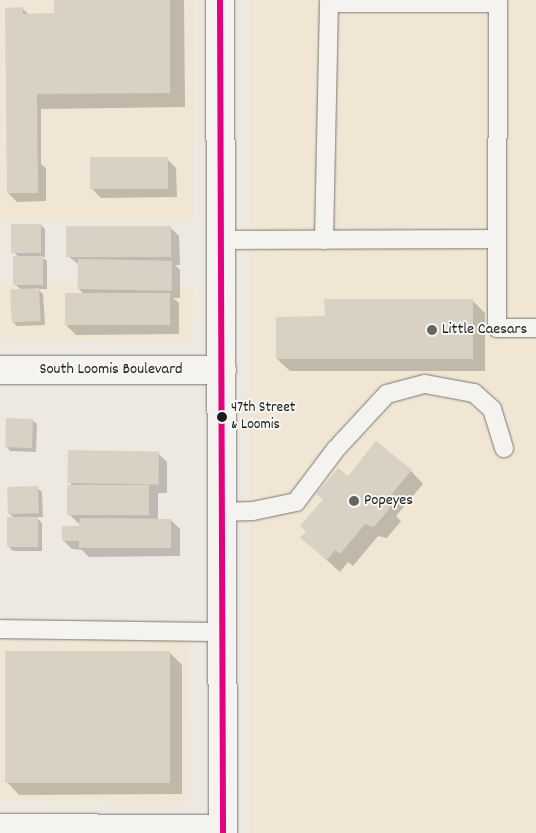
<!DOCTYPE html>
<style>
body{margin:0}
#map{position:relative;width:536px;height:833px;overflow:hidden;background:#eee9e0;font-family:Dekko,sans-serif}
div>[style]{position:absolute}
.built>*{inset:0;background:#f1e6d4;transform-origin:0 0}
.shadow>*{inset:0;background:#0003}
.building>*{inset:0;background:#dad1c5;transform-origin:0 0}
.roads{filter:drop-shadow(0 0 1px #7a7874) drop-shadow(0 0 1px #7a7874)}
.service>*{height:18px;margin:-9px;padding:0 9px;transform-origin:9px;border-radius:9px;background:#f4f3f0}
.minor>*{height:28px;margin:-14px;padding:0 14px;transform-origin:14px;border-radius:14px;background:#f4f3f0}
.secondary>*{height:28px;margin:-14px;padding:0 14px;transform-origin:14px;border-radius:14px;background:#f4f3f0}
.bus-1>*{height:6px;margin:-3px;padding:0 3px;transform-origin:3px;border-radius:3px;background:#e5007d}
.dots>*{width:14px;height:14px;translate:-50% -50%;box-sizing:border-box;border:2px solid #f6f6f2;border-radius:50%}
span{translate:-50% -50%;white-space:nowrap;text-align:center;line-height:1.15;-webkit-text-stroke:4px #f6f6f2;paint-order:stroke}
.bus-label{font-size:15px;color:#1c1c1c}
.left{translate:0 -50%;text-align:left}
.poi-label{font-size:16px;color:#1c1c1c}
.street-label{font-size:16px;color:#1c1c1c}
</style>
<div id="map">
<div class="built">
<i style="left:0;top:0;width:193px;height:221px"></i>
<i style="left:250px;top:0;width:286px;height:833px"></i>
<i style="left:193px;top:288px;width:53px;height:193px;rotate:91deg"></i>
<i style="left:0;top:629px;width:189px;height:171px;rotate:1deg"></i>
</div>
<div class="shadow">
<i style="clip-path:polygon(55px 0,184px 0,185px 107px,41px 109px,41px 164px,46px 168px,46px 201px,17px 202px,8px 193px,22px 8px,29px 15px,55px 14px)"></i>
<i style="clip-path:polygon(167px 159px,176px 168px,177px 197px,101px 198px,92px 189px)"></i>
<i style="clip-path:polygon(41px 225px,45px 229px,45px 257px,42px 257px,47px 261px,47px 289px,38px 289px,43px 294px,45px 325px,17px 326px,13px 322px,21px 290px,15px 284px,19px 257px,13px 252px)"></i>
<i style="clip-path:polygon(170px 227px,179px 236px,180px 265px,175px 265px,180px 270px,180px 298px,173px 298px,179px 303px,179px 334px,76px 335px,67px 326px,85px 295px,79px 289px,79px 265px,68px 256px)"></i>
<i style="clip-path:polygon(472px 300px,485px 313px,485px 371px,290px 371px,277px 359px,326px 318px)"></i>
<i style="clip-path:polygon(32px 420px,37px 424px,36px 452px,10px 451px,6px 446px)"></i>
<i style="clip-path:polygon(158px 453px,167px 462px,167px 493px,158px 493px,158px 520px,171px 520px,180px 529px,180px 556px,89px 557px,82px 550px,72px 549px,63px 540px,80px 527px,81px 523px,78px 523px,69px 514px,73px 486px,69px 482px)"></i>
<i style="clip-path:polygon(411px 471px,423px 484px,396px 516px,401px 521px,387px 538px,378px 536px,353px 566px,348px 562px,340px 572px,302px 538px,348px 477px)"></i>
<i style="clip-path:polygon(37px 488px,42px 492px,43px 517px,36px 517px,42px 523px,42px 551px,13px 551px,9px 547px,14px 518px,9px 513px)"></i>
<i style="clip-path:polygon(169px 652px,182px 665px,182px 794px,19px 795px,7px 782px)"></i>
</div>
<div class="building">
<i style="clip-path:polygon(54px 0,170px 0,170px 93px,37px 94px,38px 193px,7px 193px,5px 8px,23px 7px,23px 14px,54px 13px)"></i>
<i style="left:168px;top:157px;width:32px;height:78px;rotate:90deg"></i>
<i style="left:11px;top:224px;width:30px;height:29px"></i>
<i style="left:66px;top:226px;width:105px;height:31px"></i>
<i style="left:13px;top:256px;width:30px;height:29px"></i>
<i style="left:78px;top:259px;width:94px;height:30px;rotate:1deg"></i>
<i style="left:39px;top:288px;width:33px;height:29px;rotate:87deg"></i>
<i style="left:170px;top:293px;width:32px;height:105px;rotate:90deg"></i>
<i style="clip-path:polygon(324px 299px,473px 299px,473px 359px,276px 359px,276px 317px,325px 316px)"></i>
<i style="left:6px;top:418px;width:27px;height:29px;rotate:2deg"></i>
<i style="clip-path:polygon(376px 441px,412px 470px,384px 503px,390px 508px,374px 527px,365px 524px,340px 554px,335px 550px,327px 560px,300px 538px,306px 531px,300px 526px,323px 499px,316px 494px,338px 468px,348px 476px)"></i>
<i style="left:68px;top:450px;width:91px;height:33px;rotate:1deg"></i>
<i style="left:67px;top:485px;width:82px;height:30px"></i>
<i style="left:38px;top:486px;width:27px;height:31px;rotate:88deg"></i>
<i style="left:7px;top:517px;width:31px;height:30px"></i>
<i style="clip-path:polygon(80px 518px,171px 519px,171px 548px,79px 548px,79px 541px,62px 541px,62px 526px,79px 526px)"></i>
<i style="left:5px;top:651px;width:165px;height:132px"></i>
</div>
<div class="roads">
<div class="service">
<i style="left:498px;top:0;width:328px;rotate:90.2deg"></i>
<i style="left:497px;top:328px;width:39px"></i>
<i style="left:221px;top:240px;width:276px;rotate:-0.2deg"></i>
<i style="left:324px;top:240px;width:237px;rotate:-88.8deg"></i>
<i style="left:329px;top:3px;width:169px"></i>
<i style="left:222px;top:512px;width:31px;rotate:-2deg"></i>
<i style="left:253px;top:511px;width:44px;rotate:-11.8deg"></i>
<i style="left:296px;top:502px;width:66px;rotate:-53deg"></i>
<i style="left:336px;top:449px;width:75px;rotate:-47.2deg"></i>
<i style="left:387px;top:394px;width:39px;rotate:-15deg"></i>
<i style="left:425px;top:384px;width:50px;rotate:10.4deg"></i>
<i style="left:474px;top:393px;width:24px;rotate:42deg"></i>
<i style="left:492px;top:409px;width:41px;rotate:72.9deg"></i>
<i style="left:0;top:629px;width:222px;rotate:0.8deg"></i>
</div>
<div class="minor">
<i style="left:0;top:370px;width:222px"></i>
<i style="left:0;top:828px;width:223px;rotate:0.3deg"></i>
</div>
<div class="secondary">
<i style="left:220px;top:0;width:833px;rotate:89.79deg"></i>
</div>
</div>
<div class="bus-1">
<i style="left:220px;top:0;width:833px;rotate:89.79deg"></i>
</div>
<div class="dots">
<i style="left:432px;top:330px;background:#666461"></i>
<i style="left:222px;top:417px;background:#1c1c1c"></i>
<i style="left:354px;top:501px;background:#666461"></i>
</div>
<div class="bus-label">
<span class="left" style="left:231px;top:417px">47th Street<br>&amp; Loomis</span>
</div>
<div class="poi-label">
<span class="left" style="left:442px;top:330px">Little Caesars</span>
<span class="left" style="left:364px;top:501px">Popeyes</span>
</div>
<div class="street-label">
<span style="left:111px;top:370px">South Loomis Boulevard</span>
</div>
</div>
